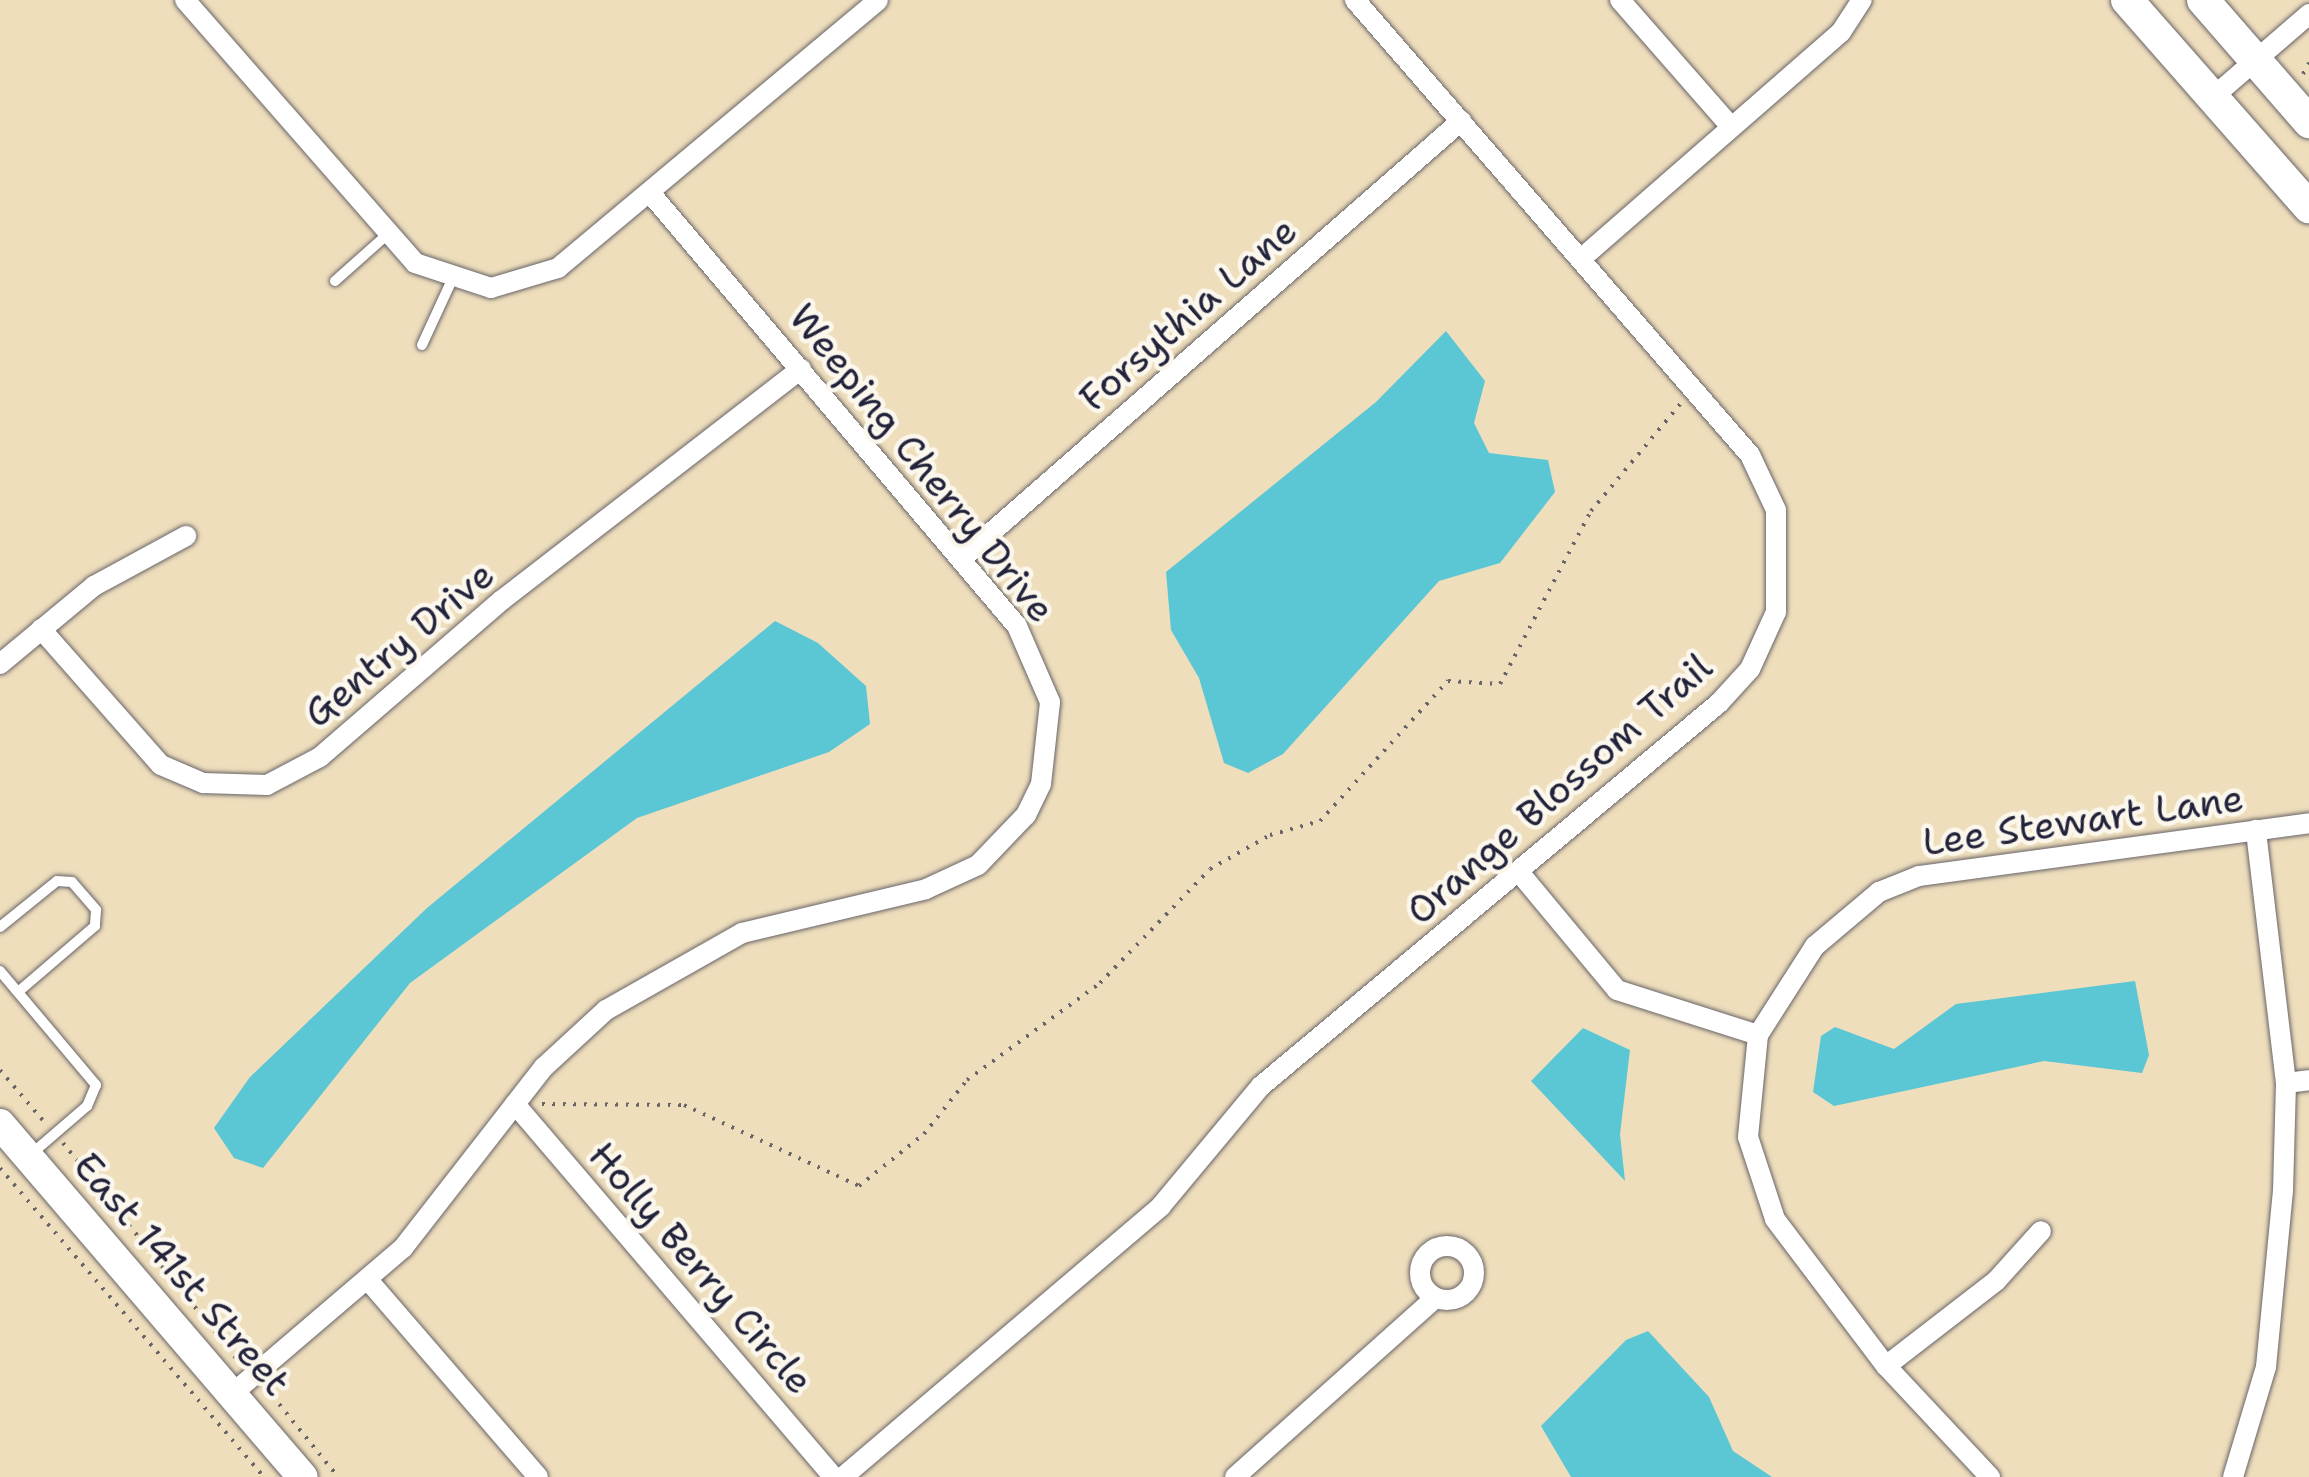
<!DOCTYPE html>
<style>
body{margin:0}
#map{position:relative;width:2309px;height:1477px;overflow:hidden;background:#eedebc;font-family:"Shantell Sans",sans-serif}
div>[style]{position:absolute}
.water>*{inset:0;background:#5bc6d4}
.path>*{height:4px;margin-top:-2px;transform-origin:0;background:repeating-linear-gradient(90deg,#696468 0 2.5px,transparent 0 10.5px)}
.roads{filter:drop-shadow(0 0 2px #696468) drop-shadow(0 0 2px #696468)}
.lane>*{height:10px;margin:-5px;padding:0 5px;transform-origin:5px;border-radius:5px;background:#fff}
.street>*{height:20px;margin:-10px;padding:0 10px;transform-origin:10px;border-radius:10px;background:#fff}
.street>.ring{margin:-10px;padding:0;box-sizing:content-box;background:none;border:20px solid #fff;border-radius:50%}
.secondary>*{height:30px;margin:-15px;padding:0 15px;transform-origin:15px;border-radius:15px;background:#fff}
.primary>*{height:32px;margin:-16px;padding:0 16px;transform-origin:16px;border-radius:16px;background:#fff}
span{translate:-50% -50%;white-space:nowrap;text-align:center;line-height:1.15;-webkit-text-stroke:9px #fbf7ec;paint-order:stroke}
.street-label{font-size:38px;color:#22223b}
</style>
<div id="map">
<div class="water">
<i style="clip-path:polygon(1446px 331px,1485px 381px,1474px 423px,1489px 453px,1548px 460px,1555px 492px,1500px 563px,1439px 581px,1283px 754px,1248px 773px,1224px 763px,1199px 678px,1171px 630px,1166px 572px,1376px 402px)"></i>
<i style="clip-path:polygon(775px 621px,818px 643px,866px 686px,870px 724px,829px 752px,637px 818px,410px 983px,263px 1168px,234px 1158px,214px 1128px,250px 1077px,427px 908px)"></i>
<i style="clip-path:polygon(2135px 981px,2149px 1055px,2142px 1073px,2044px 1061px,1834px 1106px,1813px 1092px,1821px 1036px,1835px 1027px,1894px 1049px,1956px 1004px)"></i>
<i style="clip-path:polygon(1583px 1028px,1630px 1050px,1620px 1134px,1625px 1181px,1531px 1081px)"></i>
<i style="clip-path:polygon(1648px 1331px,1709px 1397px,1733px 1451px,1772px 1477px,1571px 1477px,1541px 1426px,1626px 1340px)"></i>
</div>
<div class="path">
<i style="left:2303px;top:74px;width:13px;rotate:-61deg"></i>
<i style="left:0;top:1070px;width:71px;rotate:49.6deg"></i>
<i style="left:542px;top:1104px;width:142px;rotate:0.4deg"></i>
<i style="left:684px;top:1105px;width:193px;rotate:24.8deg"></i>
<i style="left:859px;top:1186px;width:83px;rotate:-38.7deg"></i>
<i style="left:924px;top:1134px;width:69px;rotate:-51.5deg"></i>
<i style="left:967px;top:1080px;width:165px;rotate:-36.1deg"></i>
<i style="left:1100px;top:983px;width:158px;rotate:-46deg"></i>
<i style="left:1210px;top:869px;width:69px;rotate:-29.5deg"></i>
<i style="left:1270px;top:835px;width:52px;rotate:-15.6deg"></i>
<i style="left:1320px;top:821px;width:190px;rotate:-47.6deg"></i>
<i style="left:1448px;top:681px;width:52px;rotate:3.3deg"></i>
<i style="left:1500px;top:684px;width:195px;rotate:-62.3deg"></i>
<i style="left:1591px;top:511px;width:141px;rotate:-50.2deg"></i>
<i style="left:63px;top:1143px;width:280px;rotate:51.2deg"></i>
<i style="left:0;top:1168px;width:406px;rotate:49.5deg"></i>
<i style="left:266px;top:1388px;width:114px;rotate:51deg"></i>
</div>
<div class="roads">
<div class="lane">
<i style="left:335px;top:281px;width:71px;rotate:-41.6deg"></i>
<i style="left:422px;top:345px;width:69px;rotate:-65.3deg"></i>
<i style="left:0;top:927px;width:73px;rotate:-38.9deg"></i>
<i style="left:57px;top:881px;width:15px;rotate:4deg"></i>
<i style="left:72px;top:882px;width:37px;rotate:49deg"></i>
<i style="left:96px;top:910px;width:16px;rotate:94deg"></i>
<i style="left:95px;top:926px;width:101px;rotate:139.4deg"></i>
<i style="left:0;top:971px;width:149px;rotate:49.9deg"></i>
<i style="left:96px;top:1085px;width:23px;rotate:113deg"></i>
<i style="left:87px;top:1106px;width:77px;rotate:139.2deg"></i>
</div>
<div class="street">
<i style="left:185px;top:0;width:349px;rotate:48.8deg"></i>
<i style="left:415px;top:263px;width:80px;rotate:18.2deg"></i>
<i style="left:491px;top:288px;width:70px;rotate:-16.6deg"></i>
<i style="left:558px;top:268px;width:417px;rotate:-39.9deg"></i>
<i style="left:1620px;top:0;width:169px;rotate:48.8deg"></i>
<i style="left:2213px;top:97px;width:127px;rotate:-40.8deg"></i>
<i style="left:1582px;top:258px;width:344px;rotate:-41.1deg"></i>
<i style="left:1841px;top:32px;width:38px;rotate:-57deg"></i>
<i style="left:961px;top:559px;width:665px;rotate:-41.22deg"></i>
<i style="left:41px;top:629px;width:181px;rotate:48.6deg"></i>
<i style="left:161px;top:765px;width:46px;rotate:23.2deg"></i>
<i style="left:203px;top:783px;width:64px;rotate:1.8deg"></i>
<i style="left:267px;top:785px;width:60px;rotate:-27.8deg"></i>
<i style="left:320px;top:757px;width:240px;rotate:-40.8deg"></i>
<i style="left:502px;top:600px;width:378px;rotate:-37.7deg"></i>
<i style="left:0;top:664px;width:122px;rotate:-39.7deg"></i>
<i style="left:94px;top:586px;width:105px;rotate:-28.5deg"></i>
<i style="left:1519px;top:872px;width:153px;rotate:50.3deg"></i>
<i style="left:1617px;top:990px;width:148px;rotate:17.7deg"></i>
<i style="left:2286px;top:1083px;width:23px;rotate:-7deg"></i>
<i style="left:515px;top:1104px;width:491px;rotate:49.5deg"></i>
<i class="ring" style="left:1420px;top:1246px;width:34px;height:34px"></i>
<i style="left:368px;top:1280px;width:260px;rotate:49.2deg"></i>
<i style="left:1886px;top:1366px;width:139px;rotate:-37.7deg"></i>
<i style="left:1996px;top:1281px;width:67px;rotate:-48deg"></i>
<i style="left:232px;top:1394px;width:225px;rotate:-40.5deg"></i>
<i style="left:403px;top:1248px;width:229px;rotate:-52.1deg"></i>
<i style="left:544px;top:1067px;width:84px;rotate:-42.6deg"></i>
<i style="left:606px;top:1010px;width:156px;rotate:-29.5deg"></i>
<i style="left:742px;top:933px;width:189px;rotate:-13.4deg"></i>
<i style="left:926px;top:889px;width:57px;rotate:-24.8deg"></i>
<i style="left:978px;top:865px;width:69px;rotate:-46.2deg"></i>
<i style="left:1026px;top:815px;width:34px;rotate:-64deg"></i>
<i style="left:1041px;top:784px;width:82px;rotate:-83.7deg"></i>
<i style="left:1050px;top:702px;width:83px;rotate:-113.5deg"></i>
<i style="left:1017px;top:626px;width:566px;rotate:-130.27deg"></i>
<i style="left:843px;top:1477px;width:418px;rotate:-40.4deg"></i>
<i style="left:1161px;top:1206px;width:156px;rotate:-50.2deg"></i>
<i style="left:1261px;top:1086px;width:597px;rotate:-39.9deg"></i>
<i style="left:1719px;top:703px;width:46px;rotate:-47.6deg"></i>
<i style="left:1750px;top:669px;width:63px;rotate:-65.5deg"></i>
<i style="left:1776px;top:612px;width:102px;rotate:-90deg"></i>
<i style="left:1776px;top:510px;width:61px;rotate:-115.3deg"></i>
<i style="left:1750px;top:455px;width:603px;rotate:-130.96deg"></i>
<i style="left:1235px;top:1477px;width:268px;rotate:-41.8deg"></i>
<i style="left:1990px;top:1477px;width:152px;rotate:-133.1deg"></i>
<i style="left:1886px;top:1366px;width:184px;rotate:-127.1deg"></i>
<i style="left:1775px;top:1219px;width:86px;rotate:-108.2deg"></i>
<i style="left:1748px;top:1137px;width:102px;rotate:-84.4deg"></i>
<i style="left:1758px;top:1035px;width:106px;rotate:-57.4deg"></i>
<i style="left:1815px;top:946px;width:84px;rotate:-40.2deg"></i>
<i style="left:1879px;top:892px;width:43px;rotate:-21.8deg"></i>
<i style="left:1919px;top:876px;width:394px;rotate:-7.7deg"></i>
<i style="left:2233px;top:1477px;width:115px;rotate:-73.3deg"></i>
<i style="left:2266px;top:1367px;width:177px;rotate:-84.5deg"></i>
<i style="left:2283px;top:1191px;width:108px;rotate:-88.4deg"></i>
<i style="left:2286px;top:1083px;width:255px;rotate:-96.8deg"></i>
</div>
<div class="secondary">
<i style="left:0;top:1124px;width:465px;rotate:49.4deg"></i>
</div>
<div class="primary">
<i style="left:2127px;top:0;width:276px;rotate:48.7deg"></i>
<i style="left:2203px;top:0;width:162px;rotate:49deg"></i>
</div>
</div>
<div class="street-label">
<span style="left:1188px;top:314px;rotate:-41deg">Forsythia Lane</span>
<span style="left:922px;top:463px;rotate:51deg">Weeping Cherry Drive</span>
<span style="left:399px;top:644px;rotate:-40deg">Gentry Drive</span>
<span style="left:1559px;top:789px;rotate:-41deg">Orange Blossom Trail</span>
<span style="left:2083px;top:820px;rotate:-8deg">Lee Stewart Lane</span>
<span style="left:701px;top:1268px;rotate:49deg">Holly Berry Circle</span>
<span style="left:182px;top:1274px;rotate:49deg">East 141st Street</span>
</div>
</div>
